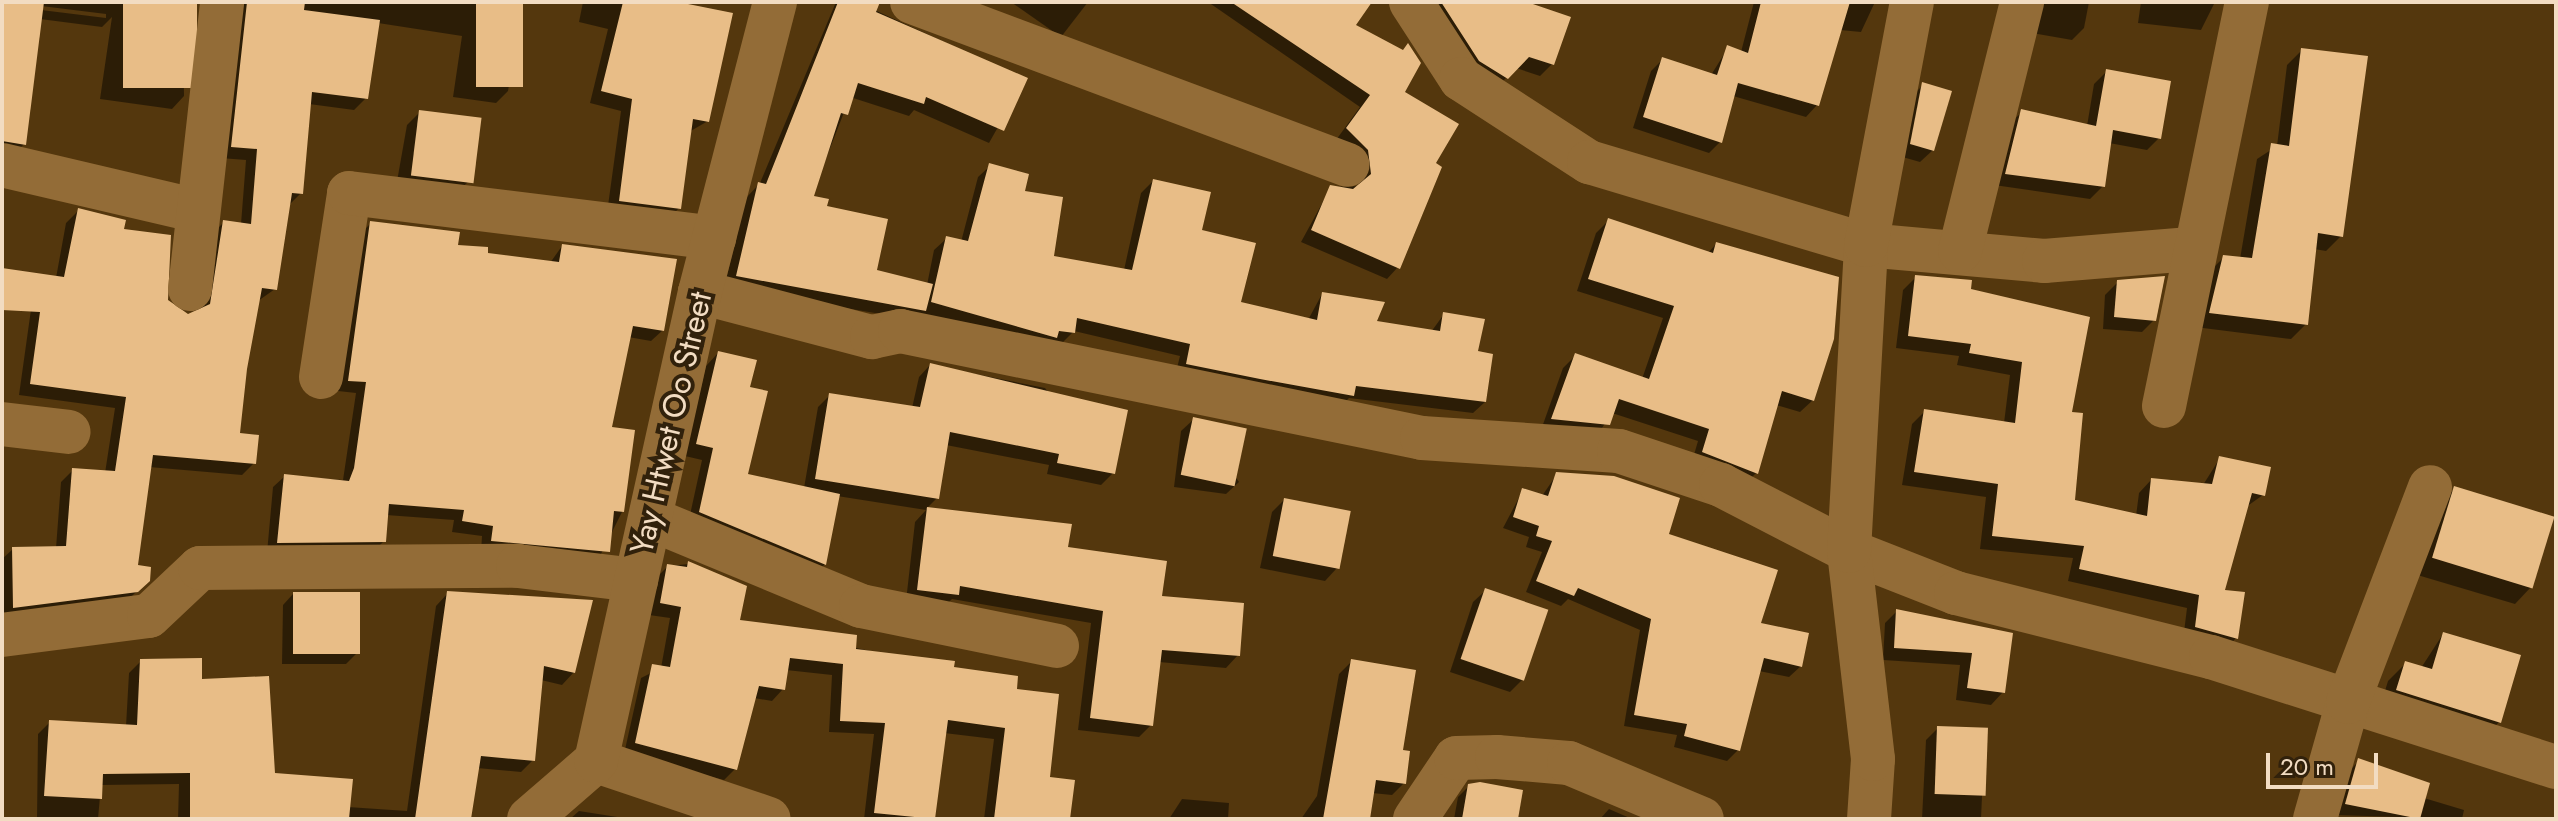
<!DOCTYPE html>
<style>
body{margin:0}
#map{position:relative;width:2558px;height:821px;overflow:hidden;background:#54370d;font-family:Jost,sans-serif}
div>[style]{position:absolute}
.shadow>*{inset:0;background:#0007}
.building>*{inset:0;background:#e8bd87;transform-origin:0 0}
.street>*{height:44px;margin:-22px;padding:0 22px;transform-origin:22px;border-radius:22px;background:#936c37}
span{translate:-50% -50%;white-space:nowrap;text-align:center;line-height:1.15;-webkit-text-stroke:8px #31210b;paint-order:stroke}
.street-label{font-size:32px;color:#f2dcc2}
.frame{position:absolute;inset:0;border:4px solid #f2dcc2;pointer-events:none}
.scale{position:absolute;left:2266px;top:753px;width:112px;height:36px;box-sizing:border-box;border:4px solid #f2dcc2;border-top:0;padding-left:10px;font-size:24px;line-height:28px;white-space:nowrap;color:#f2dcc2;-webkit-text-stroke:6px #31210b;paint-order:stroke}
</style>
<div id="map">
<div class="shadow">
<i style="clip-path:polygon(evenodd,2px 2px,183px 2px,184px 96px,172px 109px,100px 99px,112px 17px,102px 27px,40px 19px,24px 144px,13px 155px,2px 154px,2px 2px,33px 5px,106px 14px,106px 18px,33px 9px,33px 5px)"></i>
<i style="clip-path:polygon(242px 2px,523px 2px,508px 91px,496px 103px,453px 97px,462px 36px,378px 23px,366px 98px,354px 110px,309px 104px,301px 193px,289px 205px,275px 289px,258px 301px,245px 369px,238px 435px,254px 463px,242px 475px,149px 467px,136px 567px,148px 580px,124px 604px,2px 619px,2px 559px,13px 549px,56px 548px,61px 482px,73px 470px,105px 473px,115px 408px,19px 395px,34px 288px,56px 278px,66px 223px,78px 211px,122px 231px,165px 299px,188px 316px,203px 306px,212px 234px,224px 222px,241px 224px,246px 160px,220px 158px)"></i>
<i style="clip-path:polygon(583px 2px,672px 2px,708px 121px,689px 132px,679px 208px,667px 220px,607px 213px,621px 111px,590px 103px,608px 29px,579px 22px)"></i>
<i style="clip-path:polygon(836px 2px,857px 2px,1025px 79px,989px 143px,914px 110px,909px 116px,850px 97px,811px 197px,875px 272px,927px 285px,934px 250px,946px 239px,961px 242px,978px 177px,990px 166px,1022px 192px,1052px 258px,1124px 270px,1141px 193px,1153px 181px,1200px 231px,1239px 303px,1308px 320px,1322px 294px,1374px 322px,1431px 332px,1444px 314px,1476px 353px,1485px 402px,1473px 413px,1349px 398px,1340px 407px,1175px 376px,1180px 356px,1074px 331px,1061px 344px,724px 288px,746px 198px,760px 183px)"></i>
<i style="clip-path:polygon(1011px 2px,1088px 2px,1061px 37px)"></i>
<i style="clip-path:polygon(1208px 2px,1357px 2px,1353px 26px,1403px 92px,1433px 164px,1398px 267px,1387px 279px,1301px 242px,1331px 187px,1360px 186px,1357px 161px,1336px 140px,1360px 107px)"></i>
<i style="clip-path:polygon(1429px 2px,1526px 2px,1552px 64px,1540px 76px,1516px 68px,1494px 90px)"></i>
<i style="clip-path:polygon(1754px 2px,1875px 2px,1861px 32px,1840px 30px,1817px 105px,1806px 117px,1733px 96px,1720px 142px,1709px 153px,1633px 128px,1651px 71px,1662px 60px,1711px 75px,1728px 48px,1741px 52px)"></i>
<i style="clip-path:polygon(2034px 2px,2089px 2px,2084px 28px,2072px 40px,2032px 33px)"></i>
<i style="clip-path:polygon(2141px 2px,2215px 2px,2201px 30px,2138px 23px)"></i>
<i style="clip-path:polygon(2302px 50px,2341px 236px,2326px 251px,2314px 249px,2306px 324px,2291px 339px,2195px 327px,2209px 272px,2224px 257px,2240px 259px,2257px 159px,2277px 146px,2287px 65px)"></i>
<i style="clip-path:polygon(2106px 72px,2159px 138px,2147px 150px,2109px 143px,2103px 186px,2090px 199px,1994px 185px,2009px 124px,2022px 112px,2087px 126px,2094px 84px)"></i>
<i style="clip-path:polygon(1923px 85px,1933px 150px,1920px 162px,1899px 156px,1911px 97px)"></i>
<i style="clip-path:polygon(420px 112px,468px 182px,455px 194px,396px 187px,407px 125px)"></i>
<i style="clip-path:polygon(1608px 221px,1708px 253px,1716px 244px,1813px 400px,1800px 412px,1776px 405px,1756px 473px,1744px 485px,1691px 465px,1698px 441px,1612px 413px,1596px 437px,1541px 430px,1563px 368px,1575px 356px,1642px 379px,1663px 318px,1577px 291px,1596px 233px)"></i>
<i style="clip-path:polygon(371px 223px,485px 255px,550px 263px,562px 246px,663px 330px,651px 341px,628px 337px,610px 429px,622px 512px,597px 562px,481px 552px,482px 536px,452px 532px,454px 520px,386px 515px,384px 541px,373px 552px,267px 553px,273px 487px,285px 476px,343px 480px,356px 393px,338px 391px,360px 234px)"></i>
<i style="clip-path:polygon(1916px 277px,1969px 290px,2069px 414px,2073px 502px,2136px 516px,2139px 493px,2151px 480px,2203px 485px,2220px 458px,2263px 495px,2246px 507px,2223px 591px,2236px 638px,2224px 651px,2183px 640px,2187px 608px,2068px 581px,2073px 558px,1980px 549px,1986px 497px,1902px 485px,1912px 424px,1925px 411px,2004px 423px,2010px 375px,1957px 365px,1959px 356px,1896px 348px,1903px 290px)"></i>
<i style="clip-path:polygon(2118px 282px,2154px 320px,2142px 332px,2103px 329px,2105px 295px)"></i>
<i style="clip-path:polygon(718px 353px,748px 389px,746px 475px,804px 488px,818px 407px,830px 395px,912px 408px,919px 377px,930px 365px,1045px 388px,1113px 473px,1101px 485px,1047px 474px,1049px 465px,946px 445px,937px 498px,926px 509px,1070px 526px,1066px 549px,1159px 598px,1238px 655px,1226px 668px,1159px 662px,1151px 725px,1139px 737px,1078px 730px,1091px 623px,952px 599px,945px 606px,906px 601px,915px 522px,926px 510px,837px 496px,825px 564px,813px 576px,688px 524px,702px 460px,685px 456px,706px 366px)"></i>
<i style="clip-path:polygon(1194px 419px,1239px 482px,1226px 494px,1174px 487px,1181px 431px)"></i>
<i style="clip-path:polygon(1557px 474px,1667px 535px,1801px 666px,1789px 677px,1759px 671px,1738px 750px,1727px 761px,1674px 747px,1677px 735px,1624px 726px,1640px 630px,1568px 599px,1561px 606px,1526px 592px,1542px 552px,1526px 547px,1529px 537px,1503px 528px,1523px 490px,1542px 496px)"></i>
<i style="clip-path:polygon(2455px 489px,2532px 586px,2515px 604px,2414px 574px,2437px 506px)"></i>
<i style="clip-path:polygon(1284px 500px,1337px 568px,1325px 581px,1260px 568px,1272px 512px)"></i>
<i style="clip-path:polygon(689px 564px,738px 622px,952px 669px,1014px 691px,1068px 819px,984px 819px,994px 739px,944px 733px,933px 819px,864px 819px,874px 734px,829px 732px,832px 675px,786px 670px,783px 689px,772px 701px,754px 698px,736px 768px,724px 780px,624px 754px,641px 678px,661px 668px,670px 618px,649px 615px,656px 578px,668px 566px)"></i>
<i style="clip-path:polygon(1486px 590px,1522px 680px,1510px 692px,1450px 672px,1473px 602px)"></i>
<i style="clip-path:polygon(448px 593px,574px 672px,562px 685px,541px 680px,533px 760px,521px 772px,477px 768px,469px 819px,178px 819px,179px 784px,101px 785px,98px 819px,37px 819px,38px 734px,50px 722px,126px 726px,129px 673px,141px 661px,201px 682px,273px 775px,348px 807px,407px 811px,436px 606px)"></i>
<i style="clip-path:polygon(293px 594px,356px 654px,346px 664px,282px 664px,283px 605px)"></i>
<i style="clip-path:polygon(1897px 611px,2011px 635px,2003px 692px,1991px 705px,1956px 700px,1960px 665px,1883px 660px,1885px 623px)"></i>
<i style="clip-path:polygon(2443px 634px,2499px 722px,2482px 740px,2380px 707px,2388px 681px,2406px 663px,2421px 668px)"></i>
<i style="clip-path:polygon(1352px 661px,1401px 752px,1404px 783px,1392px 795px,1372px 793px,1368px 819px,1301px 819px,1317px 796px,1339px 674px)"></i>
<i style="clip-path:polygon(1938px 728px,1985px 730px,1981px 819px,1922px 819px,1926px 740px)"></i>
<i style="clip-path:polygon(2359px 761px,2424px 798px,2464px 810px,2462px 819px,2335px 815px,2348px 772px)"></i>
<i style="clip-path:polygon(1470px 785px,1516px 819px,1454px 819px,1458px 797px)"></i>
<i style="clip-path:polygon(1182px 799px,1229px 803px,1228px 819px,1169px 819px)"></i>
<i style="clip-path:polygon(1609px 809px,1632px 819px,1600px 819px)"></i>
<i style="clip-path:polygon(579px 811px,630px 819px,570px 819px)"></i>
</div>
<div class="building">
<i style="clip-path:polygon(2px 2px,44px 2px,26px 145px,2px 141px)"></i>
<i style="left:123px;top:2px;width:74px;height:86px"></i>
<i style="clip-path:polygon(247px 2px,305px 2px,304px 10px,380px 20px,368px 99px,312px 92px,303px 194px,292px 193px,277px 290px,262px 288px,247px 369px,240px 433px,259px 435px,256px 464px,153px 455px,138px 565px,151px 567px,150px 581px,138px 592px,13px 608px,12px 547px,66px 546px,72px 468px,115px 471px,126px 397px,30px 384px,40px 312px,2px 310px,2px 268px,64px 277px,78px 208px,126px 220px,124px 229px,171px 235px,168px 300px,188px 314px,210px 304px,223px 220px,251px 224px,257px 149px,231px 147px)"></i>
<i style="left:476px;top:2px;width:47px;height:85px"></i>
<i style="clip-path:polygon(623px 2px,678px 2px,733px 13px,709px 122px,693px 119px,681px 209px,619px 201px,632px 99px,601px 91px)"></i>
<i style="clip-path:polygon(838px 2px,880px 2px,876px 12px,1028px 78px,1004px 131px,926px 97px,924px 104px,858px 83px,848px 115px,841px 113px,814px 196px,829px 199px,827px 206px,888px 219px,877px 270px,933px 284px,926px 311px,736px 276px,758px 182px,766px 184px)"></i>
<i style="clip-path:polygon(1231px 2px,1372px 2px,1356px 25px,1403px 50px,1408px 43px,1421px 63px,1405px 92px,1459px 124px,1436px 163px,1442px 167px,1400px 269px,1311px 230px,1330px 185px,1353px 189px,1371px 174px,1368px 150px,1346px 128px,1370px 95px)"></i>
<i style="clip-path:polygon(1441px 2px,1527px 2px,1571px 17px,1554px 65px,1529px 57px,1508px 79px,1479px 61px)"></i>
<i style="clip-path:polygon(1761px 2px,1850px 2px,1819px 106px,1738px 83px,1722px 143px,1643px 117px,1662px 57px,1717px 75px,1727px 45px,1748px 53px)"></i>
<i style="clip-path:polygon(2301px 48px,2368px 56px,2343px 237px,2318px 233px,2308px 325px,2209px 313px,2223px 255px,2252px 258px,2271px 143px,2289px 146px)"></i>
<i style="clip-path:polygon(2106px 69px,2171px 81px,2161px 139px,2113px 130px,2105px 187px,2005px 174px,2021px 109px,2096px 126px)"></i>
<i style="clip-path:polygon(1922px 82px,1952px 91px,1934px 151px,1910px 144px)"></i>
<i style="left:419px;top:110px;width:63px;height:66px;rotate:7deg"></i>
<i style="clip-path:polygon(989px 163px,1029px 174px,1025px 191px,1063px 197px,1054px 256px,1132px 270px,1153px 179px,1211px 192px,1202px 230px,1256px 243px,1241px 302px,1317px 320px,1322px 292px,1385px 302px,1377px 321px,1440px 331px,1443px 312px,1485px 319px,1478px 351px,1493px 354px,1486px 402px,1356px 386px,1354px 396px,1260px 379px,1186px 364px,1190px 344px,1077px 318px,1075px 333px,1059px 331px,1057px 338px,931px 302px,946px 236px,968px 241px)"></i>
<i style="clip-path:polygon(1608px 218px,1713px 253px,1716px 242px,1839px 277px,1834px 339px,1814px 401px,1782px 391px,1758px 474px,1702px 452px,1709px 429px,1619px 399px,1610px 425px,1551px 419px,1575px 353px,1649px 379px,1674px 306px,1588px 279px)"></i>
<i style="clip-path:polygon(370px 221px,460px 232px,458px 245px,488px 247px,488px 253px,559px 262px,562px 244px,677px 259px,664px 331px,633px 326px,612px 427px,635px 430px,624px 512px,614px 511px,610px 552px,491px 541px,493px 526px,462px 521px,464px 510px,389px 504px,386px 542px,277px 543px,284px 474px,349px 481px,354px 468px,366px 382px,348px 381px)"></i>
<i style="clip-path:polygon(1915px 275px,1972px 280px,1971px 289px,2090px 317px,2072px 412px,2083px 413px,2075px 500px,2147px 516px,2151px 478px,2212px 484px,2219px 456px,2271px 467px,2265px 496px,2252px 493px,2225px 590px,2245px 592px,2238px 639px,2195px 627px,2199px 595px,2079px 569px,2084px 546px,1992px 536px,1998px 484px,1914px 472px,1924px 409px,2015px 423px,2022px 362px,1969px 353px,1971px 344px,1908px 336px)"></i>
<i style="clip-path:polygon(2165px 276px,2156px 321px,2114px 317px,2117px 280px)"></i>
<i style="clip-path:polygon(718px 351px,757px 360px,750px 387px,768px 391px,748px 474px,840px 494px,826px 565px,699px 512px,713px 448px,696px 444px)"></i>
<i style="clip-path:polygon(930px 363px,1128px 410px,1115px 474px,1057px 463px,1059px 454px,950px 432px,939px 499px,815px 479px,829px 393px,920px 407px)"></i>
<i style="left:1193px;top:417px;width:55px;height:59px;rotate:12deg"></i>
<i style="clip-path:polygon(1556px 472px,1614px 476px,1680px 498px,1669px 534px,1778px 570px,1761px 623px,1809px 633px,1802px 667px,1764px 658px,1740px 751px,1684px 736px,1687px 724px,1634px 715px,1651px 619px,1578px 588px,1574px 596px,1536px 581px,1552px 541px,1536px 536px,1539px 526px,1513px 517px,1522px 488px,1548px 496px)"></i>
<i style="left:2454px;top:486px;width:105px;height:75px;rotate:17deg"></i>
<i style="left:1284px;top:498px;width:68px;height:59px;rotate:11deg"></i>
<i style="clip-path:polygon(927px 507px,1072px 524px,1068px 547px,1167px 561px,1162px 596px,1244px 603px,1240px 656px,1162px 650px,1153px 726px,1090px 718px,1103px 611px,960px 586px,959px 595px,917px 590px)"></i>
<i style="clip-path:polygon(688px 561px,747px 586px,740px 620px,857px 635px,856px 649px,955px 661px,954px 667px,1018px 676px,1017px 689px,1059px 694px,1050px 777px,1075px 780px,1070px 819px,994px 819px,1005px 728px,948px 720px,935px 819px,874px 813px,885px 723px,840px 721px,843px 664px,790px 658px,785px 690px,759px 686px,737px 770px,635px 743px,652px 664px,670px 667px,681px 607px,660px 603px,667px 564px,687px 567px)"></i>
<i style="left:1485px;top:588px;width:67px;height:75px;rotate:19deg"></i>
<i style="clip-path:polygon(447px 591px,593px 600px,575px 673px,544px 666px,535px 761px,481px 756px,471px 819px,415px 819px)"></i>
<i style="left:293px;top:592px;width:67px;height:62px"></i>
<i style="clip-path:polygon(1896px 609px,2013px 633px,2005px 693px,1967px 688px,1972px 653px,1894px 648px)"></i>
<i style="clip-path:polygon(2443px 632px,2521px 655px,2501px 723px,2396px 690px,2405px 661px,2432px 669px)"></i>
<i style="clip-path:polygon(202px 658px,202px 679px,269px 676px,275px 773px,353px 779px,349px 819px,190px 819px,190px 773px,103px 774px,102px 799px,44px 796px,49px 720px,137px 725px,140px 659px)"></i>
<i style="clip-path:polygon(1351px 659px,1416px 670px,1403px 750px,1410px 751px,1406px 784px,1376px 780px,1370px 819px,1323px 819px)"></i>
<i style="left:1937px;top:726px;width:51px;height:68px;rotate:2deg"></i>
<i style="clip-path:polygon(2358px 758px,2430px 783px,2420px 819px,2345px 804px)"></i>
<i style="clip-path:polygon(1480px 782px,1523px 790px,1518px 819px,1462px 819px,1468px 784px)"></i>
</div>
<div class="street">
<i style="left:912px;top:2px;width:465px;rotate:20.5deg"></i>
<i style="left:1411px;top:2px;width:92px;rotate:57deg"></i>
<i style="left:1461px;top:79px;width:153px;rotate:33deg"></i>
<i style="left:1589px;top:162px;width:289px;rotate:16.7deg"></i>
<i style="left:1866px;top:245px;width:179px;rotate:5.1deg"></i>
<i style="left:2044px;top:261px;width:147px;rotate:-4.7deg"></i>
<i style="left:2px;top:165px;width:201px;rotate:13.2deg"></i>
<i style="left:1960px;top:251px;width:257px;rotate:-76deg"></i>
<i style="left:190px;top:289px;width:289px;rotate:-83.6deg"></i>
<i style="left:700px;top:292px;width:178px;rotate:14.7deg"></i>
<i style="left:872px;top:337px;width:29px;rotate:-12deg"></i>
<i style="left:900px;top:331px;width:533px;rotate:11.58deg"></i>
<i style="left:1422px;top:438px;width:197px;rotate:3.8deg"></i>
<i style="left:1619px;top:451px;width:108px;rotate:18.4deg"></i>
<i style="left:1721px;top:485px;width:144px;rotate:27.3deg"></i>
<i style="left:1849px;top:551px;width:115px;rotate:21.4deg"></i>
<i style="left:1956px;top:593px;width:263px;rotate:14.1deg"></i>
<i style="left:2211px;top:657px;width:362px;rotate:17.7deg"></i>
<i style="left:321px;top:377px;width:186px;rotate:-81.3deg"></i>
<i style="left:349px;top:193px;width:368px;rotate:7deg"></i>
<i style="left:2164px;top:406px;width:412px;rotate:-78.4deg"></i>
<i style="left:2px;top:424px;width:67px;rotate:6.8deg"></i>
<i style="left:651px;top:519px;width:227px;rotate:22.5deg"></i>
<i style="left:861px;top:606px;width:200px;rotate:11.5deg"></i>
<i style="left:2px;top:635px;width:148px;rotate:-7.4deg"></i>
<i style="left:149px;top:616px;width:70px;rotate:-43.3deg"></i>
<i style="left:200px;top:568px;width:318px;rotate:-0.4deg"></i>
<i style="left:518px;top:566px;width:119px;rotate:6.8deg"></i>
<i style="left:596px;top:761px;width:182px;rotate:18.5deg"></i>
<i style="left:529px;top:819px;width:89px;rotate:-40.9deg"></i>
<i style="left:596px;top:761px;width:480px;rotate:-77.5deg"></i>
<i style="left:700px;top:292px;width:300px;rotate:-75.5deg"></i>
<i style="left:1415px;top:819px;width:73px;rotate:-56.1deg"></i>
<i style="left:1456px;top:758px;width:41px;rotate:-1.4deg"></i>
<i style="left:1497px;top:757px;width:72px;rotate:4.8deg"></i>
<i style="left:1569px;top:763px;width:144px;rotate:22.8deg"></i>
<i style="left:1869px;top:819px;width:60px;rotate:-86.2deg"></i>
<i style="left:1873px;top:759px;width:209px;rotate:-96.6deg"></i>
<i style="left:1849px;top:551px;width:306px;rotate:-86.8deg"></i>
<i style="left:1866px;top:245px;width:247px;rotate:-79.3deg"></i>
<i style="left:2315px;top:819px;width:122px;rotate:-74.2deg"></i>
<i style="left:2348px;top:702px;width:230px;rotate:-69.1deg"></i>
</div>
<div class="street-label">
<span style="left:671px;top:423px;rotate:-77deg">Yay Htwet Oo Street</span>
</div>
<div class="frame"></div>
<div class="scale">20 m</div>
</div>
